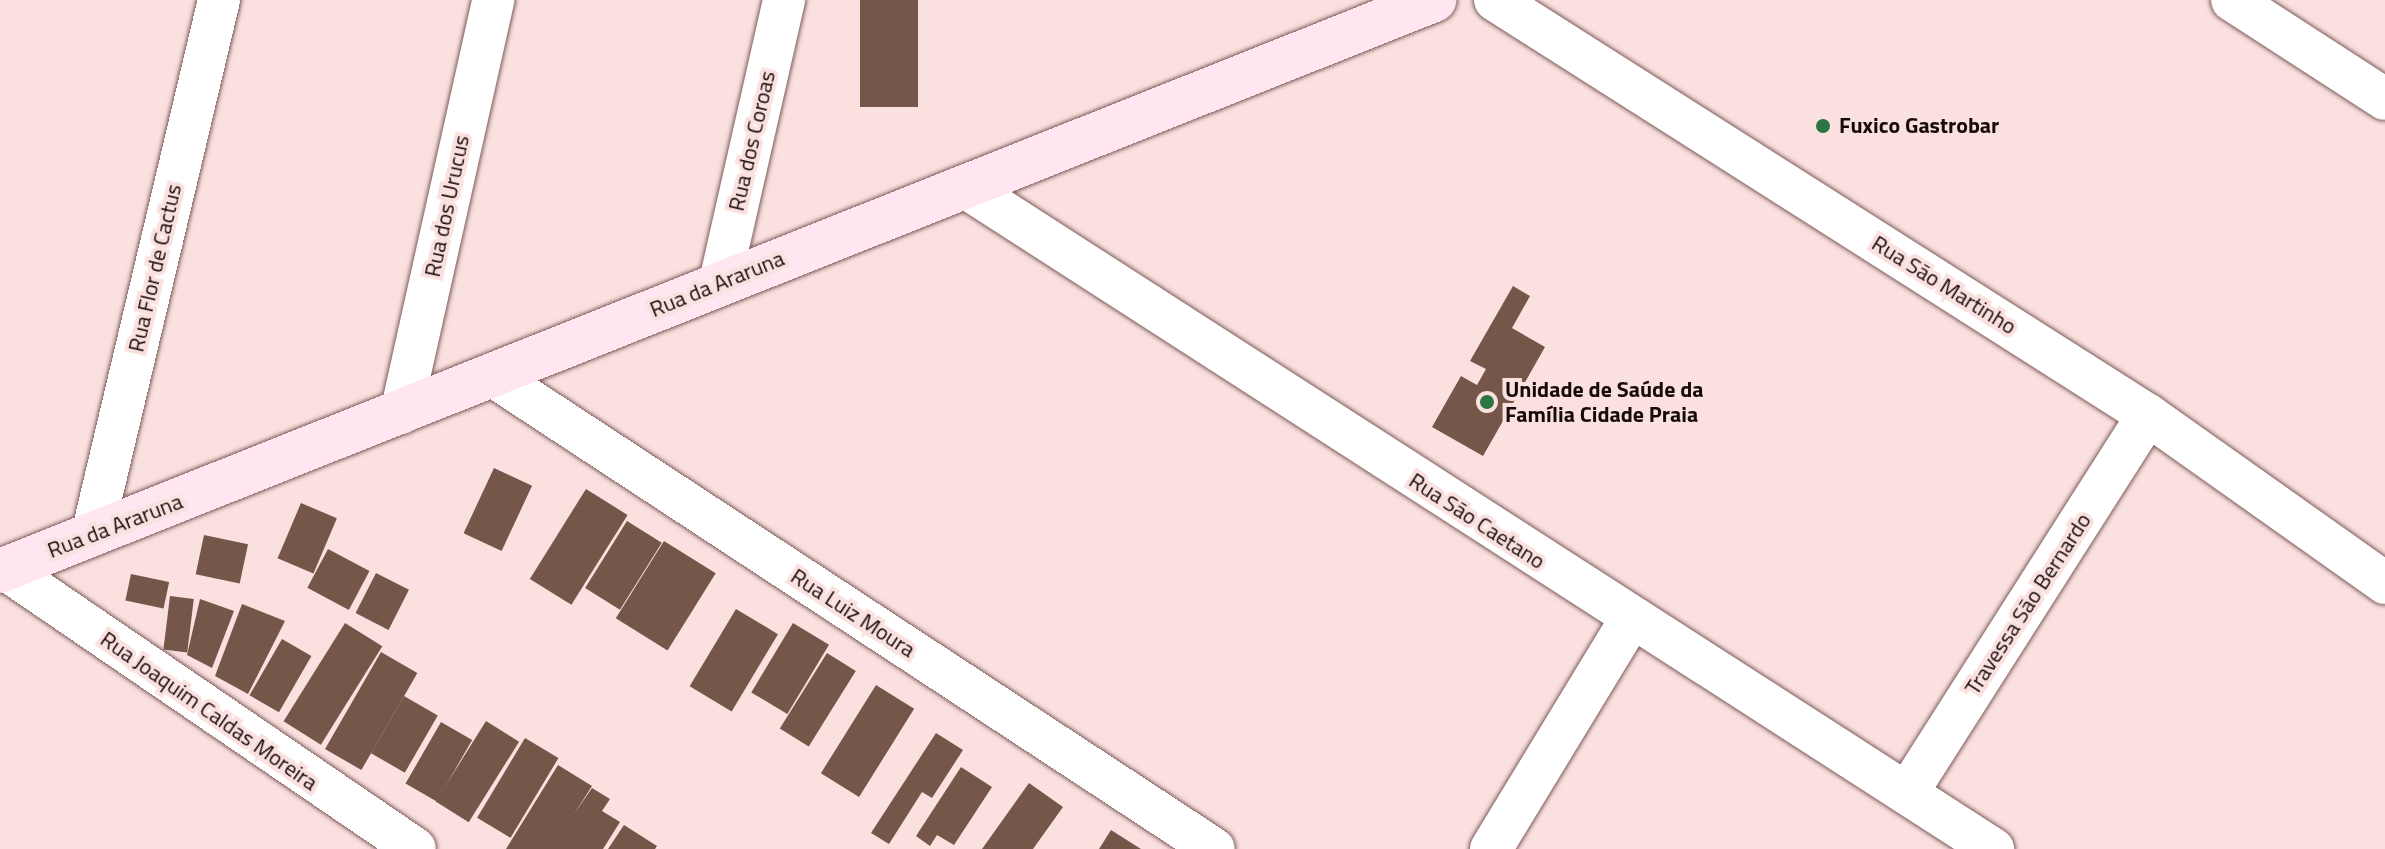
<!DOCTYPE html>
<meta charset="utf-8">
<style>
body{margin:0}
#map{position:relative;width:2385px;height:849px;overflow:hidden;background:#fae1df;font-family:"Titillium Web",sans-serif}
div>[style]{position:absolute}
.building>*{inset:0;background:#755749;transform-origin:0 0}
.roads{filter:drop-shadow(0 0 2px #7d5a59) drop-shadow(0 0 2px #7d5a59)}
.street>*{height:42px;margin:-21px;padding:0 21px;transform-origin:21px;border-radius:21px;background:#fff}
.secondary>*{height:44px;margin:-22px;padding:0 22px;transform-origin:22px;border-radius:22px;background:#ffe6f0}
.dots>*{width:22px;height:22px;translate:-50% -50%;box-sizing:border-box;border:4px solid #fae1df;border-radius:50%}
span{translate:-50% -50%;white-space:nowrap;text-align:center;line-height:1.15;-webkit-text-stroke:8px #fae1df;paint-order:stroke}
.poi-label{font-size:22px;color:#170a0a;font-weight:700}
.left{translate:0 -50%;text-align:left}
.street-label{font-size:22px;color:#170a0a}
</style>
<div id="map">
<div class="building">
<i style="left:860px;top:0;width:58px;height:107px"></i>
<i style="clip-path:polygon(1513px 286px,1530px 296px,1512px 328px,1545px 347px,1483px 456px,1432px 427px,1461px 376px,1477px 385px,1486px 369px,1470px 361px)"></i>
<i style="left:494px;top:468px;width:42px;height:72px;rotate:25deg"></i>
<i style="left:586px;top:489px;width:49px;height:106px;rotate:32deg"></i>
<i style="left:301px;top:503px;width:39px;height:60px;rotate:23deg"></i>
<i style="left:627px;top:521px;width:41px;height:79px;rotate:32deg"></i>
<i style="left:204px;top:535px;width:45px;height:40px;rotate:12deg"></i>
<i style="left:664px;top:541px;width:61px;height:91px;rotate:32deg"></i>
<i style="left:328px;top:549px;width:47px;height:44px;rotate:28deg"></i>
<i style="left:376px;top:573px;width:37px;height:45px;rotate:27deg"></i>
<i style="left:131px;top:574px;width:39px;height:27px;rotate:12deg"></i>
<i style="left:170px;top:596px;width:24px;height:54px;rotate:7deg"></i>
<i style="clip-path:polygon(200px 599px,234px 611px,212px 668px,187px 655px)"></i>
<i style="clip-path:polygon(242px 604px,285px 621px,248px 694px,215px 676px)"></i>
<i style="left:736px;top:609px;width:49px;height:90px;rotate:31deg"></i>
<i style="left:345px;top:623px;width:44px;height:116px;rotate:32deg"></i>
<i style="left:793px;top:623px;width:42px;height:81px;rotate:31deg"></i>
<i style="left:282px;top:639px;width:34px;height:65px;rotate:30deg"></i>
<i style="left:381px;top:652px;width:42px;height:112px;rotate:30deg"></i>
<i style="left:827px;top:653px;width:34px;height:89px;rotate:32deg"></i>
<i style="left:876px;top:685px;width:45px;height:104px;rotate:32deg"></i>
<i style="left:404px;top:696px;width:39px;height:66px;rotate:30deg"></i>
<i style="left:486px;top:721px;width:39px;height:95px;rotate:32deg"></i>
<i style="left:441px;top:722px;width:36px;height:71px;rotate:30deg"></i>
<i style="clip-path:polygon(936px 733px,963px 750px,932px 798px,922px 792px,889px 844px,871px 833px)"></i>
<i style="left:525px;top:738px;width:39px;height:93px;rotate:31deg"></i>
<i style="clip-path:polygon(558px 765px,592px 786px,574px 814px,592px 788px,610px 799px,602px 811px,620px 822px,603px 849px,506px 849px)"></i>
<i style="clip-path:polygon(961px 767px,992px 787px,954px 845px,937px 835px,930px 846px,916px 836px)"></i>
<i style="clip-path:polygon(1029px 783px,1063px 807px,1033px 849px,982px 849px)"></i>
<i style="clip-path:polygon(624px 825px,657px 846px,655px 849px,608px 849px)"></i>
<i style="clip-path:polygon(1111px 830px,1141px 849px,1099px 849px)"></i>
</div>
<div class="roads">
<div class="street">
<i style="left:1495px;top:0;width:774px;rotate:32.44deg"></i>
<i style="left:2148px;top:415px;width:291px;rotate:35.3deg"></i>
<i style="left:2232px;top:0;width:182px;rotate:32.9deg"></i>
<i style="left:965px;top:187px;width:1223px;rotate:32.78deg"></i>
<i style="left:720px;top:282px;width:289px;rotate:-77.2deg"></i>
<i style="left:493px;top:376px;width:862px;rotate:33.27deg"></i>
<i style="left:401px;top:413px;width:423px;rotate:-77.4deg"></i>
<i style="left:92px;top:535px;width:550px;rotate:-76.65deg"></i>
<i style="left:5px;top:569px;width:496px;rotate:34.3deg"></i>
<i style="left:1907px;top:793px;width:448px;rotate:-57.5deg"></i>
<i style="left:1491px;top:849px;width:268px;rotate:-58.7deg"></i>
</div>
<div class="secondary">
<i style="left:0;top:571px;width:1544px;rotate:-21.71deg"></i>
</div>
</div>
<div class="dots">
<i style="left:1823px;top:126px;background:#2d7542"></i>
<i style="left:1487px;top:402px;background:#2d7542"></i>
</div>
<div class="poi-label">
<span class="left" style="left:1839px;top:126px">Fuxico Gastrobar</span>
<span class="left" style="left:1505px;top:402px">Unidade de Saúde da<br>Família Cidade Praia</span>
</div>
<div class="street-label">
<span style="left:752px;top:141px;rotate:-77deg">Rua dos Coroas</span>
<span style="left:447px;top:206px;rotate:-78deg">Rua dos Urucus</span>
<span style="left:155px;top:268px;rotate:-77deg">Rua Flor de Cactus</span>
<span style="left:717px;top:284px;rotate:-22deg">Rua da Araruna</span>
<span style="left:1944px;top:285px;rotate:32deg">Rua São Martinho</span>
<span style="left:1477px;top:521px;rotate:33deg">Rua São Caetano</span>
<span style="left:115px;top:526px;rotate:-21deg">Rua da Araruna</span>
<span style="left:2028px;top:604px;rotate:-57deg">Travessa São Bernardo</span>
<span style="left:853px;top:613px;rotate:33deg">Rua Luiz Moura</span>
<span style="left:209px;top:711px;rotate:35deg">Rua Joaquim Caldas Moreira</span>
</div>
</div>
